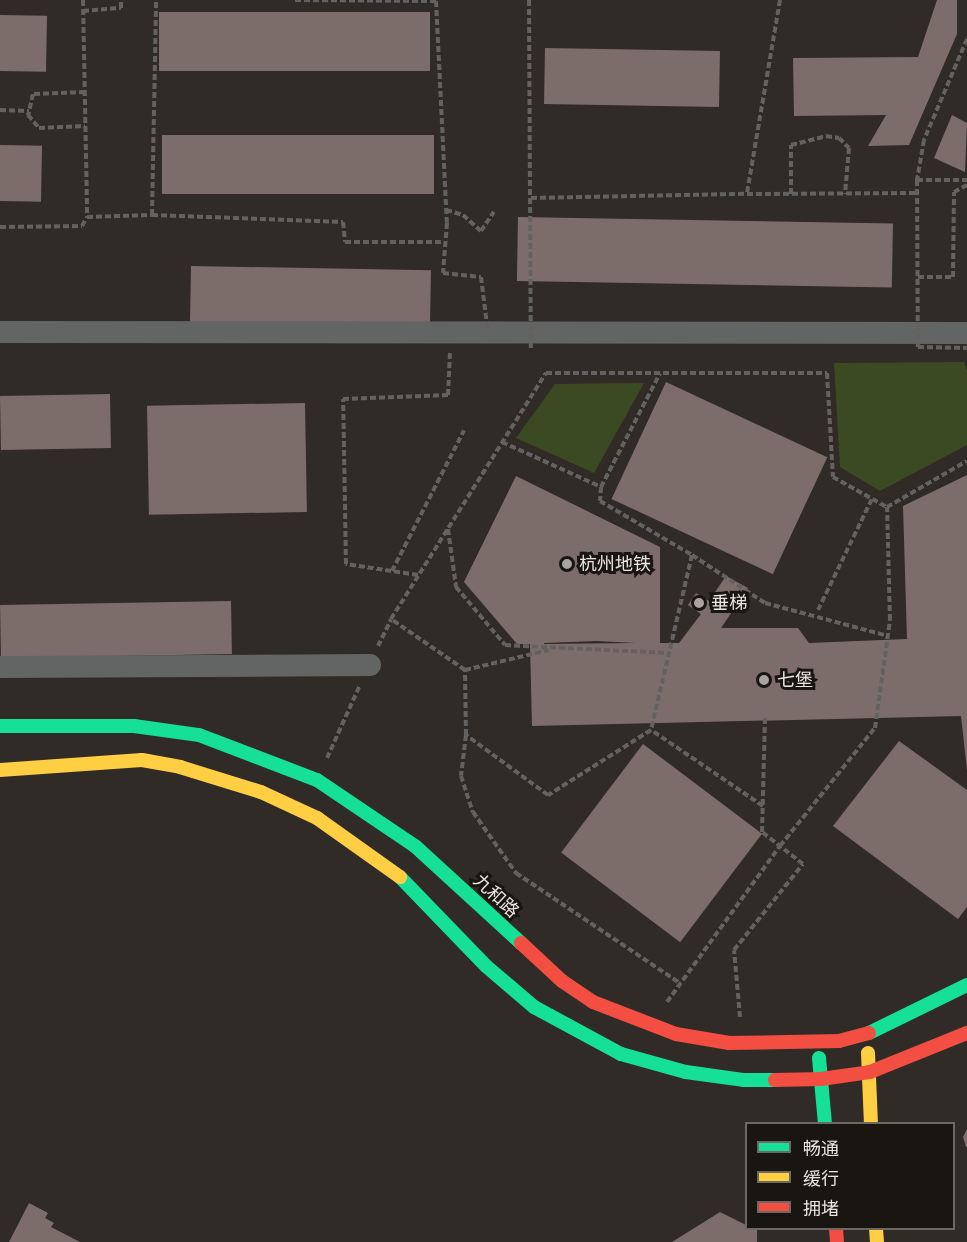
<!DOCTYPE html>
<meta charset="utf-8">
<style>
body{margin:0}
#map{position:relative;width:967px;height:1242px;overflow:hidden;background:#302b26;font-family:"IBM Plex Sans","Noto Sans SC",sans-serif}
div>[style]{position:absolute}
.green>*{inset:0;background:#3c4a23}
.building>*{inset:0;background:#7d6d6a;transform-origin:0 0}
.path>*{height:4px;margin-top:-2px;transform-origin:0;background:repeating-linear-gradient(90deg,#636260 0 6px,transparent 0 9px)}
.street>*{height:22px;margin:-11px;padding:0 11px;transform-origin:11px;border-radius:11px;background:#636464}
.fast>*{height:14px;margin:-7px;padding:0 7px;transform-origin:7px;border-radius:7px;background:#16e098}
.slow>*{height:14px;margin:-7px;padding:0 7px;transform-origin:7px;border-radius:7px;background:#ffcf43}
.jam>*{height:14px;margin:-7px;padding:0 7px;transform-origin:7px;border-radius:7px;background:#f24e42}
.path-bridge>*{height:4px;margin-top:-2px;transform-origin:0;background:repeating-linear-gradient(90deg,#636260 0 6px,transparent 0 9px)}
.dots>*{width:16px;height:16px;translate:-50% -50%;box-sizing:border-box;border:3px solid #191510;border-radius:50%}
span{translate:-50% -50%;white-space:nowrap;text-align:center;line-height:1.15;-webkit-text-stroke:6px #191510;paint-order:stroke}
.poi-label{font-size:18px;color:#eae4dd}
.left{translate:0 -50%;text-align:left}
.street-label{font-size:18px;color:#eae4dd}
.legend{position:absolute;left:745px;top:1122px;width:210px;height:108px;box-sizing:border-box;background:#191510;border:2px solid #6d6862;margin:0;padding:8px 10px;list-style:none;font-size:18px;color:#eae4dd}
.legend li{display:flex;align-items:center;gap:12px;height:30px}
.legend b{width:30px;border:2px solid #6d6862}
</style>
<div id="map">
<div class="green">
<i style="clip-path:polygon(964px 362px,967px 370px,967px 445px,880px 491px,840px 467px,834px 363px)"></i>
<i style="clip-path:polygon(644px 383px,594px 473px,516px 438px,555px 384px)"></i>
</div>
<div class="building">
<i style="clip-path:polygon(937px 0,957px 0,957px 34px,909px 145px,868px 146px,886px 115px,794px 116px,793px 58px,918px 57px)"></i>
<i style="left:159px;top:12px;width:271px;height:59px"></i>
<i style="left:0;top:15px;width:47px;height:56px;rotate:1deg"></i>
<i style="left:545px;top:48px;width:175px;height:56px;rotate:1deg"></i>
<i style="clip-path:polygon(952px 115px,967px 123px,965px 172px,934px 158px)"></i>
<i style="left:162px;top:135px;width:272px;height:59px"></i>
<i style="left:0;top:145px;width:42px;height:56px;rotate:1deg"></i>
<i style="left:518px;top:217px;width:375px;height:64px;rotate:1deg"></i>
<i style="left:191px;top:266px;width:240px;height:59px;rotate:1deg"></i>
<i style="left:666px;top:382px;width:178px;height:129px;rotate:25deg"></i>
<i style="left:110px;top:394px;width:54px;height:110px;rotate:89deg"></i>
<i style="left:305px;top:403px;width:109px;height:158px;rotate:89deg"></i>
<i style="clip-path:polygon(evenodd,967px 475px,967px 770px,961px 716px,532px 726px,530px 644px,517px 644px,464px 582px,516px 476px,660px 547px,660px 643px,679px 643px,701px 614px,688px 605px,696px 593px,709px 601px,726px 576px,748px 588px,721px 628px,798px 628px,809px 643px,907px 639px,903px 506px,967px 475px,596px 641px,636px 643px,544px 644px,544px 643px,596px 641px)"></i>
<i style="left:231px;top:601px;width:53px;height:231px;rotate:89deg"></i>
<i style="clip-path:polygon(899px 741px,967px 790px,967px 907px,958px 919px,833px 826px)"></i>
<i style="left:643px;top:744px;width:149px;height:136px;rotate:37deg"></i>
<i style="clip-path:polygon(967px 1129px,967px 1147px,966px 1147px,963px 1137px)"></i>
<i style="clip-path:polygon(29px 1203px,48px 1213px,45px 1218px,54px 1223px,51px 1227px,80px 1242px,9px 1242px)"></i>
<i style="clip-path:polygon(720px 1212px,746px 1225px,746px 1228px,757px 1230px,757px 1242px,672px 1242px)"></i>
</div>
<div class="path">
<i style="left:780px;top:0;width:197px;rotate:99.7deg"></i>
<i style="left:747px;top:194px;width:170px;rotate:-0.3deg"></i>
<i style="left:83px;top:11px;width:38px;rotate:-5deg"></i>
<i style="left:121px;top:8px;width:8px;rotate:-90deg"></i>
<i style="left:85px;top:92px;width:52px;rotate:177.8deg"></i>
<i style="left:33px;top:94px;width:22px;rotate:103deg"></i>
<i style="left:28px;top:115px;width:17px;rotate:50deg"></i>
<i style="left:39px;top:128px;width:46px;rotate:-2.5deg"></i>
<i style="left:0;top:110px;width:29px;rotate:2deg"></i>
<i style="left:791px;top:194px;width:49px;rotate:-90deg"></i>
<i style="left:791px;top:145px;width:36px;rotate:-14deg"></i>
<i style="left:826px;top:136px;width:13px;rotate:9deg"></i>
<i style="left:839px;top:138px;width:14px;rotate:45deg"></i>
<i style="left:849px;top:148px;width:46px;rotate:95deg"></i>
<i style="left:531px;top:198px;width:216px;rotate:-1.1deg"></i>
<i style="left:446px;top:210px;width:18px;rotate:16deg"></i>
<i style="left:463px;top:215px;width:24px;rotate:42deg"></i>
<i style="left:481px;top:231px;width:23px;rotate:-56deg"></i>
<i style="left:152px;top:215px;width:191px;rotate:2.1deg"></i>
<i style="left:343px;top:222px;width:20px;rotate:84deg"></i>
<i style="left:345px;top:242px;width:99px"></i>
<i style="left:0;top:227px;width:82px;rotate:-0.7deg"></i>
<i style="left:82px;top:226px;width:10px;rotate:-61deg"></i>
<i style="left:502px;top:442px;width:109px;rotate:24.4deg"></i>
<i style="left:601px;top:487px;width:128px;rotate:-62.6deg"></i>
<i style="left:601px;top:487px;width:14px;rotate:94deg"></i>
<i style="left:600px;top:501px;width:107px;rotate:30.4deg"></i>
<i style="left:692px;top:555px;width:180px;rotate:103.2deg"></i>
<i style="left:448px;top:529px;width:59px;rotate:82.1deg"></i>
<i style="left:456px;top:587px;width:76px;rotate:49.8deg"></i>
<i style="left:505px;top:645px;width:164px;rotate:2.8deg"></i>
<i style="left:692px;top:555px;width:87px;rotate:33.3deg"></i>
<i style="left:765px;top:603px;width:127px;rotate:15deg"></i>
<i style="left:392px;top:571px;width:158px;rotate:-62.9deg"></i>
<i style="left:418px;top:575px;width:73px;rotate:-171.3deg"></i>
<i style="left:346px;top:564px;width:165px;rotate:-91deg"></i>
<i style="left:343px;top:399px;width:105px;rotate:-2.2deg"></i>
<i style="left:448px;top:395px;width:42px;rotate:-87.3deg"></i>
<i style="left:818px;top:610px;width:123px;rotate:-64.1deg"></i>
<i style="left:378px;top:646px;width:30px;rotate:-64deg"></i>
<i style="left:465px;top:670px;width:86px;rotate:-13.4deg"></i>
<i style="left:466px;top:735px;width:41px;rotate:97deg"></i>
<i style="left:461px;top:776px;width:38px;rotate:72deg"></i>
<i style="left:473px;top:812px;width:75px;rotate:54.8deg"></i>
<i style="left:516px;top:873px;width:197px;rotate:33.9deg"></i>
<i style="left:327px;top:758px;width:80px;rotate:-65.7deg"></i>
<i style="left:763px;top:806px;width:135px;rotate:-145.8deg"></i>
<i style="left:651px;top:730px;width:122px;rotate:147.7deg"></i>
<i style="left:548px;top:795px;width:102px;rotate:-143.8deg"></i>
<i style="left:466px;top:735px;width:65px;rotate:-90.9deg"></i>
<i style="left:465px;top:670px;width:90px;rotate:-145.4deg"></i>
<i style="left:391px;top:619px;width:291px;rotate:-57.8deg"></i>
<i style="left:546px;top:373px;width:281px"></i>
<i style="left:827px;top:373px;width:104px;rotate:86.7deg"></i>
<i style="left:833px;top:477px;width:62px;rotate:29.1deg"></i>
<i style="left:887px;top:507px;width:92px;rotate:-29.9deg"></i>
<i style="left:667px;top:1002px;width:193px;rotate:-54.1deg"></i>
<i style="left:780px;top:846px;width:151px;rotate:-51.2deg"></i>
<i style="left:875px;top:728px;width:109px;rotate:-82.1deg"></i>
<i style="left:890px;top:620px;width:113px;rotate:-91.5deg"></i>
<i style="left:740px;top:1017px;width:67px;rotate:-95.1deg"></i>
<i style="left:734px;top:950px;width:110px;rotate:-51.3deg"></i>
<i style="left:803px;top:864px;width:52px;rotate:-142deg"></i>
<i style="left:762px;top:832px;width:115px;rotate:-88.5deg"></i>
</div>
<div class="street">
<i style="left:0;top:332px;width:967px;rotate:0.06deg"></i>
<i style="left:0;top:667px;width:370px;rotate:-0.3deg"></i>
</div>
<div class="fast">
<i style="left:0;top:726px;width:134px"></i>
<i style="left:134px;top:726px;width:66px;rotate:7.9deg"></i>
<i style="left:199px;top:735px;width:126px;rotate:20.9deg"></i>
<i style="left:317px;top:780px;width:118px;rotate:34deg"></i>
<i style="left:415px;top:846px;width:144px;rotate:42.5deg"></i>
<i style="left:400px;top:877px;width:124px;rotate:46deg"></i>
<i style="left:486px;top:966px;width:63px;rotate:40.5deg"></i>
<i style="left:534px;top:1007px;width:99px;rotate:28.4deg"></i>
<i style="left:621px;top:1054px;width:67px;rotate:15.5deg"></i>
<i style="left:686px;top:1072px;width:59px;rotate:7.9deg"></i>
<i style="left:744px;top:1080px;width:31px"></i>
<i style="left:869px;top:1033px;width:109px;rotate:-26.1deg"></i>
<i style="left:819px;top:1058px;width:66px;rotate:84.8deg"></i>
</div>
<div class="slow">
<i style="left:0;top:770px;width:142px;rotate:-4deg"></i>
<i style="left:142px;top:760px;width:39px;rotate:10deg"></i>
<i style="left:180px;top:767px;width:85px;rotate:17.2deg"></i>
<i style="left:261px;top:792px;width:62px;rotate:24.9deg"></i>
<i style="left:317px;top:818px;width:102px;rotate:35.4deg"></i>
<i style="left:868px;top:1053px;width:71px;rotate:87.6deg"></i>
<i style="left:876px;top:1228px;width:14px;rotate:86deg"></i>
</div>
<div class="jam">
<i style="left:521px;top:943px;width:56px;rotate:42.8deg"></i>
<i style="left:562px;top:981px;width:37px;rotate:34deg"></i>
<i style="left:593px;top:1002px;width:89px;rotate:21.1deg"></i>
<i style="left:676px;top:1034px;width:54px;rotate:9.6deg"></i>
<i style="left:729px;top:1043px;width:110px;rotate:-1deg"></i>
<i style="left:839px;top:1041px;width:31px;rotate:-15deg"></i>
<i style="left:775px;top:1080px;width:46px;rotate:-1.2deg"></i>
<i style="left:821px;top:1079px;width:49px;rotate:-8.1deg"></i>
<i style="left:870px;top:1072px;width:105px;rotate:-21.9deg"></i>
<i style="left:836px;top:1228px;width:14px;rotate:86deg"></i>
</div>
<div class="path-bridge">
<i style="left:83px;top:0;width:217px;rotate:88.9deg"></i>
<i style="left:87px;top:217px;width:65px;rotate:-1.8deg"></i>
<i style="left:152px;top:215px;width:215px;rotate:-88.9deg"></i>
<i style="left:295px;top:0;width:141px;rotate:0.4deg"></i>
<i style="left:436px;top:1px;width:222px;rotate:87.2deg"></i>
<i style="left:447px;top:223px;width:50px;rotate:94.6deg"></i>
<i style="left:443px;top:273px;width:38px;rotate:6deg"></i>
<i style="left:481px;top:277px;width:56px;rotate:82.9deg"></i>
<i style="left:529px;top:0;width:349px;rotate:89.7deg"></i>
<i style="left:967px;top:39px;width:110px;rotate:113.1deg"></i>
<i style="left:924px;top:140px;width:41px;rotate:99.9deg"></i>
<i style="left:917px;top:180px;width:50px"></i>
<i style="left:917px;top:180px;width:167px;rotate:89.7deg"></i>
<i style="left:918px;top:347px;width:49px;rotate:1.2deg"></i>
<i style="left:918px;top:277px;width:35px"></i>
<i style="left:953px;top:277px;width:85px;rotate:-89.3deg"></i>
<i style="left:954px;top:192px;width:15px;rotate:-28deg"></i>
</div>
<div class="dots">
<i style="left:567px;top:564px;background:#a9a39d"></i>
<i style="left:699px;top:603px;background:#a9a39d"></i>
<i style="left:764px;top:680px;background:#a9a39d"></i>
</div>
<div class="poi-label">
<span class="left" style="left:579px;top:564px">杭州地铁</span>
<span class="left" style="left:711px;top:603px">垂梯</span>
<span class="left" style="left:777px;top:680px">七堡</span>
</div>
<div class="street-label">
<span style="left:496px;top:896px;rotate:43deg">九和路</span>
</div>
<ul class="legend">
<li><b style="height:8px;background:#16e098"></b>畅通</li>
<li><b style="height:8px;background:#ffcf43"></b>缓行</li>
<li><b style="height:8px;background:#f24e42"></b>拥堵</li>
</ul>
</div>
